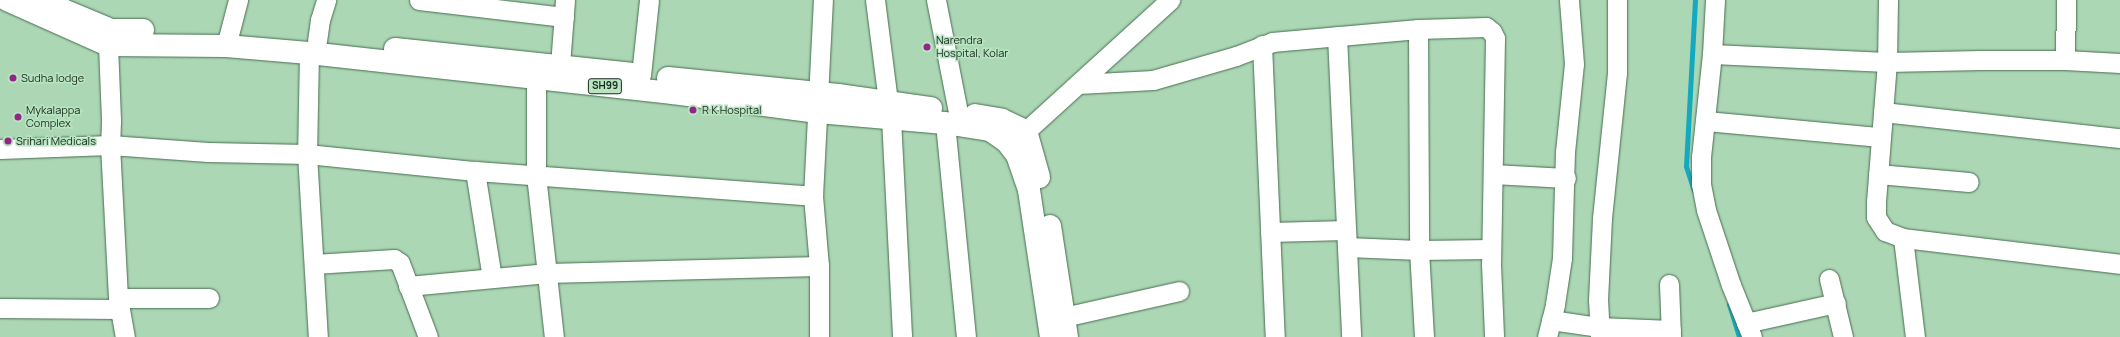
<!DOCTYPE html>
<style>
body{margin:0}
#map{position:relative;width:2120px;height:337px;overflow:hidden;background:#acd7b5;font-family:Manrope,sans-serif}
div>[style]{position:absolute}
.stream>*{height:5px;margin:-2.5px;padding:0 2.5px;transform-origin:2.5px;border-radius:2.5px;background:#14a9bf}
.roads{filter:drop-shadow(0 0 1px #476e50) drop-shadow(0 0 1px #476e50)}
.minor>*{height:19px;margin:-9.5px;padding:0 9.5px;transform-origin:9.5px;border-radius:9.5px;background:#fff}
.major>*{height:22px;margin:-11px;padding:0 11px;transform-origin:11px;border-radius:11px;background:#fff}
.dots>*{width:11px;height:11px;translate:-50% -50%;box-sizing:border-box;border:2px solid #b8e4c2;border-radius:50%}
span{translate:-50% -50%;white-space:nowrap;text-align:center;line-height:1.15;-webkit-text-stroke:3px #b8e4c2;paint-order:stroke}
.shield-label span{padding:1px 3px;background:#b8e4c2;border:1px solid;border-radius:3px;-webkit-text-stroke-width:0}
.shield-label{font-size:10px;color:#192a1d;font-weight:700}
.poi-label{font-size:11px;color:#192a1d}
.left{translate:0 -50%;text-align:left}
</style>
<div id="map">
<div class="stream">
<i style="left:1694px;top:191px;width:26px;rotate:-108deg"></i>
<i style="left:1686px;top:166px;width:166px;rotate:-86.9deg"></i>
<i style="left:1729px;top:304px;width:34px;rotate:73deg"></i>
</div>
<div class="roads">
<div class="minor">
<i style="left:419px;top:0;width:146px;rotate:6.7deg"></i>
<i style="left:875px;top:0;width:103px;rotate:82.7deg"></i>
<i style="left:936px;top:0;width:114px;rotate:78.9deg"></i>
<i style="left:1715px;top:0;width:54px;rotate:93.2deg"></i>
<i style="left:1712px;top:54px;width:104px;rotate:96.1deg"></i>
<i style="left:1701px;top:157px;width:27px;rotate:90deg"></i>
<i style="left:1701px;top:184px;width:26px;rotate:79deg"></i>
<i style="left:1706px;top:210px;width:79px;rotate:71.6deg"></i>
<i style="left:1731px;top:285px;width:56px;rotate:68deg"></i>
<i style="left:1888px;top:0;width:62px;rotate:90.9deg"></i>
<i style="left:1887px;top:62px;width:140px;rotate:94.5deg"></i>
<i style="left:1876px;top:202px;width:15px;rotate:90deg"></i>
<i style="left:1876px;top:217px;width:17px;rotate:57deg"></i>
<i style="left:1885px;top:231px;width:19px;rotate:21deg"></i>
<i style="left:1903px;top:238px;width:219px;rotate:6.8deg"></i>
<i style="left:1418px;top:29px;width:221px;rotate:89.7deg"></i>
<i style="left:1419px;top:250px;width:87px;rotate:86.7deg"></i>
<i style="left:111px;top:31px;width:14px;rotate:102deg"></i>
<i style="left:108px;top:45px;width:76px;rotate:87.7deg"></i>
<i style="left:111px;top:121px;width:24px;rotate:92deg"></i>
<i style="left:110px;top:145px;width:153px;rotate:87deg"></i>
<i style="left:118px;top:298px;width:40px;rotate:80deg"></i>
<i style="left:1337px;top:36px;width:301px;rotate:87.3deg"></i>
<i style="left:317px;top:41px;width:21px;rotate:-82deg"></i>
<i style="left:320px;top:20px;width:21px;rotate:-73deg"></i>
<i style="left:1262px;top:45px;width:292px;rotate:87.5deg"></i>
<i style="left:226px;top:46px;width:48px;rotate:-75.4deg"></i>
<i style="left:309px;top:53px;width:101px;rotate:91.1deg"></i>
<i style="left:307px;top:154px;width:183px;rotate:86.6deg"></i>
<i style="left:1712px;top:54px;width:175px;rotate:2.6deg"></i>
<i style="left:1887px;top:62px;width:94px;rotate:-1.2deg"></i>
<i style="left:1981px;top:60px;width:84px"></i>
<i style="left:2065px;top:60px;width:55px;rotate:3.1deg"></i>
<i style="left:2065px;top:60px;width:60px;rotate:-89deg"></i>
<i style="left:560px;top:65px;width:65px;rotate:-85.6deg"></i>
<i style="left:641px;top:75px;width:75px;rotate:-83.9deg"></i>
<i style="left:536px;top:79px;width:96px;rotate:90deg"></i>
<i style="left:536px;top:175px;width:163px;rotate:83.7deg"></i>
<i style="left:1078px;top:84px;width:75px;rotate:-3.1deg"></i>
<i style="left:1153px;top:80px;width:86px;rotate:-16.1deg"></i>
<i style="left:1236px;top:56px;width:39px;rotate:-21deg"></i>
<i style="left:1272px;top:42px;width:147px;rotate:-5.1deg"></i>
<i style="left:1418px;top:29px;width:68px;rotate:-1.7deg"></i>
<i style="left:1486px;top:27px;width:8px;rotate:40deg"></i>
<i style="left:1492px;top:32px;width:7px;rotate:63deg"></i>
<i style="left:1495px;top:38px;width:226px;rotate:91deg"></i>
<i style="left:1491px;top:264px;width:73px;rotate:87.6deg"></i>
<i style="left:1883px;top:112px;width:238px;rotate:6.3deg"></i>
<i style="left:891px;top:118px;width:219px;rotate:87.1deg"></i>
<i style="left:1706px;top:121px;width:175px;rotate:5.3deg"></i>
<i style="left:945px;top:123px;width:215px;rotate:84.4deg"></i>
<i style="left:1026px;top:131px;width:195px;rotate:-42.3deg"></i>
<i style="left:0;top:149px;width:110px;rotate:-2.1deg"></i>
<i style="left:110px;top:145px;width:98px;rotate:4.1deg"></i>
<i style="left:208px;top:152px;width:99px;rotate:1.2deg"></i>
<i style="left:307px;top:154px;width:169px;rotate:5.8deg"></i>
<i style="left:475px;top:171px;width:339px;rotate:4.2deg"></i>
<i style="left:475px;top:171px;width:108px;rotate:81deg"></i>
<i style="left:1493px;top:174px;width:73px;rotate:3.1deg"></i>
<i style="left:1878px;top:174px;width:91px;rotate:5deg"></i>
<i style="left:1270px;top:232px;width:76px;rotate:-1.5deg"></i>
<i style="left:1903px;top:238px;width:100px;rotate:83.1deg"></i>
<i style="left:1347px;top:247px;width:72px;rotate:2.4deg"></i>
<i style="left:1419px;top:250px;width:72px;rotate:-0.8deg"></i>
<i style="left:314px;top:264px;width:80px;rotate:-3.6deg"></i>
<i style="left:394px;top:259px;width:7px;rotate:34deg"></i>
<i style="left:400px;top:263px;width:79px;rotate:69.3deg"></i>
<i style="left:1829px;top:279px;width:60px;rotate:76.4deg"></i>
<i style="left:1669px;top:284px;width:53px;rotate:87.8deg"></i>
<i style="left:408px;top:286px;width:140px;rotate:-5.3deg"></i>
<i style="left:547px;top:273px;width:272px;rotate:-1.5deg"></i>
<i style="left:118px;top:298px;width:91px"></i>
<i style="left:0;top:308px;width:119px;rotate:0.5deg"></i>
<i style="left:1064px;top:317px;width:118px;rotate:-12.7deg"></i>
<i style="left:1551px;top:320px;width:49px;rotate:8.3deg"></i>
<i style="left:1599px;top:327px;width:72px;rotate:2.4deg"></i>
<i style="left:1746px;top:323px;width:92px;rotate:-12.5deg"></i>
<i style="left:819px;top:337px;width:71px;rotate:-90deg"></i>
<i style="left:819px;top:266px;width:70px;rotate:-94.9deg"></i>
<i style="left:813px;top:196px;width:196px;rotate:-87.1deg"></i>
<i style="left:1547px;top:337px;width:34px;rotate:-76deg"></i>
<i style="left:1555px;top:304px;width:47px;rotate:-81.3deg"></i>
<i style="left:1562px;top:258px;width:106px;rotate:-88.4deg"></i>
<i style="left:1565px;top:152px;width:88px;rotate:-84.2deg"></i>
<i style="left:1574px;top:64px;width:64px;rotate:-94.5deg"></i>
<i style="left:1600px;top:337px;width:37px;rotate:-93deg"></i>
<i style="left:1598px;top:300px;width:82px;rotate:-87.2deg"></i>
<i style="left:1602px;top:218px;width:146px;rotate:-84.1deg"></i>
<i style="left:1617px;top:73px;width:73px;rotate:-90deg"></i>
</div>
<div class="major">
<i style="left:7px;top:0;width:111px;rotate:24deg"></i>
<i style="left:108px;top:45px;width:118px;rotate:0.5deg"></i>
<i style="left:226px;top:46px;width:83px;rotate:4.8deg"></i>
<i style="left:309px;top:53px;width:366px;rotate:6.3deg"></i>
<i style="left:673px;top:93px;width:146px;rotate:7.5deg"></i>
<i style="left:818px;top:112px;width:127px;rotate:5deg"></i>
<i style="left:945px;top:123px;width:46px;rotate:8.8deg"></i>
<i style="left:990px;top:130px;width:21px;rotate:35deg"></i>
<i style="left:1007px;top:142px;width:16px;rotate:52deg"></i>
<i style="left:1017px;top:155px;width:37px;rotate:71deg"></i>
<i style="left:1029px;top:190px;width:149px;rotate:81.5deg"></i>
<i style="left:45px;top:0;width:21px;rotate:29deg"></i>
<i style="left:63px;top:10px;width:52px;rotate:22.6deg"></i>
<i style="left:111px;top:30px;width:32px"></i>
<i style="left:395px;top:49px;width:237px;rotate:6deg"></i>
<i style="left:668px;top:78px;width:171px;rotate:5.7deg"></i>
<i style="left:838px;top:95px;width:94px;rotate:8deg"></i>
<i style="left:975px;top:115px;width:27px;rotate:10deg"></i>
<i style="left:1002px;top:120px;width:26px;rotate:25deg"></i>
<i style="left:1026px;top:131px;width:48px;rotate:74.2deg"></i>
<i style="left:1050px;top:226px;width:112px;rotate:81.3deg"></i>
</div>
</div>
<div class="dots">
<i style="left:927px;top:47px;background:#912689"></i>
<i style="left:13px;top:78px;background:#912689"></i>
<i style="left:693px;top:110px;background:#912689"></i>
<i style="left:18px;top:117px;background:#912689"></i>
<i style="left:8px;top:141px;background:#912689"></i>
</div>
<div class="shield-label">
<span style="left:605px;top:86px">SH99</span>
</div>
<div class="poi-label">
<span class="left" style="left:936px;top:47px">Narendra<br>Hospital, Kolar</span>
<span class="left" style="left:21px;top:78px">Sudha lodge</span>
<span class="left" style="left:702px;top:110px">R K Hospital</span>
<span class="left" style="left:26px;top:117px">Mykalappa<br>Complex</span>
<span class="left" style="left:16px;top:141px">Srihari Medicals</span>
</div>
</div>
